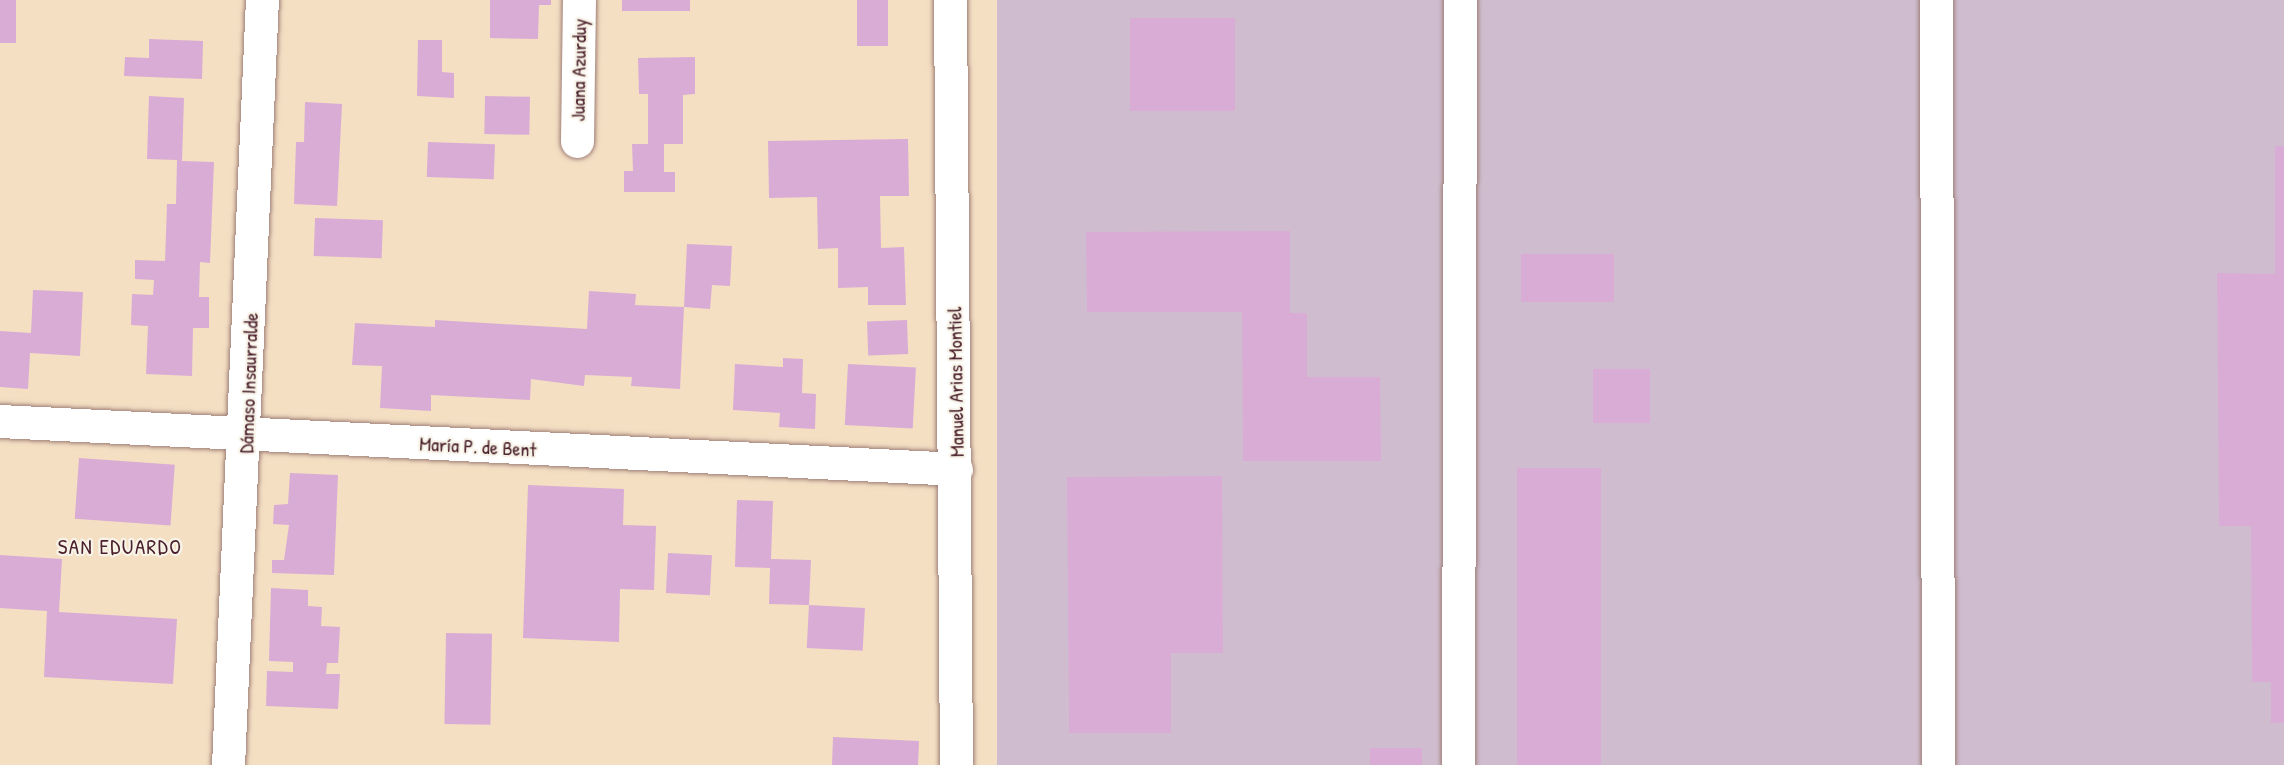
<!DOCTYPE html>
<meta charset="utf-8">
<style>
body{margin:0}
#map{position:relative;width:2284px;height:765px;overflow:hidden;background:#f4dfc3;font-family:"Patrick Hand",sans-serif}
div>[style]{position:absolute}
.industrial>*{inset:0;background:#cfbdcf;transform-origin:0 0}
.building>*{inset:0;background:#d9acd5;transform-origin:0 0}
.roads{filter:drop-shadow(0 0 2px #9f7f77) drop-shadow(0 0 2px #9f7f77)}
.minor>*{height:33px;margin:-16.5px;padding:0 16.5px;transform-origin:16.5px;border-radius:16.5px;background:#fff}
span{translate:-50% -50%;white-space:nowrap;text-align:center;line-height:1.15;-webkit-text-stroke:4.5px #f7f3e8;paint-order:stroke}
.street-label{font-size:20px;color:#4a1f2b}
.neighbourhood-label{font-size:21px;color:#4a1f2b;letter-spacing:1.5px}
</style>
<div id="map">
<div class="industrial">
<i style="left:997px;top:0;width:1287px;height:765px"></i>
</div>
<div class="building">
<i style="left:0;top:0;width:16px;height:43px"></i>
<i style="clip-path:polygon(490px 0,551px 0,551px 5px,539px 5px,538px 39px,490px 38px)"></i>
<i style="left:622px;top:0;width:68px;height:11px"></i>
<i style="left:857px;top:0;width:31px;height:46px"></i>
<i style="left:1130px;top:18px;width:105px;height:93px"></i>
<i style="clip-path:polygon(149px 39px,203px 41px,202px 79px,124px 76px,125px 57px,149px 58px)"></i>
<i style="clip-path:polygon(418px 40px,442px 40px,442px 72px,454px 73px,454px 98px,417px 96px)"></i>
<i style="clip-path:polygon(695px 57px,695px 94px,683px 95px,683px 144px,664px 144px,664px 172px,675px 172px,675px 192px,624px 192px,624px 171px,633px 171px,632px 144px,648px 144px,648px 94px,639px 94px,638px 58px)"></i>
<i style="clip-path:polygon(149px 96px,184px 98px,182px 161px,214px 162px,210px 263px,200px 262px,199px 297px,209px 297px,209px 328px,193px 328px,192px 376px,146px 374px,148px 326px,131px 325px,132px 294px,153px 295px,154px 280px,135px 279px,135px 260px,165px 261px,167px 204px,176px 204px,177px 160px,147px 159px)"></i>
<i style="left:485px;top:96px;width:45px;height:38px;rotate:1deg"></i>
<i style="clip-path:polygon(305px 102px,342px 104px,337px 206px,294px 204px,296px 142px,304px 142px)"></i>
<i style="clip-path:polygon(908px 139px,909px 196px,880px 196px,881px 248px,904px 247px,906px 305px,868px 305px,868px 287px,838px 288px,838px 248px,818px 249px,817px 197px,769px 198px,768px 141px)"></i>
<i style="left:428px;top:142px;width:67px;height:35px;rotate:2deg"></i>
<i style="clip-path:polygon(2275px 146px,2284px 146px,2284px 723px,2271px 723px,2271px 682px,2252px 682px,2251px 526px,2219px 526px,2217px 273px,2275px 274px)"></i>
<i style="left:315px;top:218px;width:68px;height:38px;rotate:2deg"></i>
<i style="clip-path:polygon(1290px 231px,1290px 313px,1307px 313px,1307px 377px,1380px 377px,1381px 461px,1243px 461px,1242px 312px,1087px 312px,1086px 232px)"></i>
<i style="clip-path:polygon(687px 244px,732px 246px,730px 286px,712px 285px,710px 309px,684px 307px)"></i>
<i style="left:1521px;top:254px;width:93px;height:48px"></i>
<i style="clip-path:polygon(33px 290px,83px 292px,80px 356px,30px 353px,28px 389px,0 387px,0 331px,31px 333px)"></i>
<i style="clip-path:polygon(589px 291px,636px 294px,635px 305px,684px 307px,680px 389px,631px 386px,632px 377px,585px 375px,584px 386px,531px 379px,530px 400px,431px 395px,431px 411px,380px 408px,382px 366px,352px 365px,355px 323px,435px 327px,435px 320px,587px 329px)"></i>
<i style="left:907px;top:320px;width:34px;height:40px;rotate:88deg"></i>
<i style="clip-path:polygon(783px 358px,803px 359px,802px 393px,816px 394px,815px 429px,779px 427px,780px 413px,733px 410px,735px 364px,783px 367px)"></i>
<i style="left:848px;top:364px;width:68px;height:61px;rotate:3deg"></i>
<i style="left:1593px;top:369px;width:57px;height:54px"></i>
<i style="left:79px;top:458px;width:96px;height:61px;rotate:4deg"></i>
<i style="left:1517px;top:468px;width:84px;height:297px"></i>
<i style="clip-path:polygon(290px 473px,338px 475px,334px 575px,272px 573px,272px 560px,284px 560px,289px 525px,273px 524px,274px 505px,288px 504px)"></i>
<i style="clip-path:polygon(1222px 476px,1223px 653px,1171px 653px,1171px 733px,1069px 733px,1067px 477px)"></i>
<i style="clip-path:polygon(528px 485px,624px 489px,623px 525px,656px 526px,654px 590px,620px 589px,619px 642px,523px 638px)"></i>
<i style="clip-path:polygon(737px 500px,773px 501px,771px 559px,811px 560px,809px 605px,769px 604px,770px 568px,735px 567px)"></i>
<i style="left:668px;top:553px;width:44px;height:40px;rotate:3deg"></i>
<i style="clip-path:polygon(0 555px,62px 559px,59px 612px,177px 619px,173px 684px,44px 677px,47px 611px,0 608px)"></i>
<i style="clip-path:polygon(271px 588px,308px 590px,308px 606px,322px 607px,321px 626px,340px 627px,338px 663px,327px 663px,326px 674px,340px 674px,338px 709px,266px 706px,267px 671px,293px 672px,293px 662px,269px 661px)"></i>
<i style="left:809px;top:605px;width:56px;height:43px;rotate:3deg"></i>
<i style="left:446px;top:633px;width:46px;height:91px;rotate:1deg"></i>
<i style="clip-path:polygon(833px 737px,919px 741px,918px 765px,832px 765px)"></i>
<i style="left:1370px;top:748px;width:52px;height:17px"></i>
</div>
<div class="roads">
<div class="minor">
<i style="left:950px;top:0;width:765px;rotate:89.55deg"></i>
<i style="left:1936px;top:0;width:765px;rotate:89.85deg"></i>
<i style="left:577px;top:141px;width:141px;rotate:-89.2deg"></i>
<i style="left:0;top:421px;width:957px;rotate:2.87deg"></i>
<i style="left:228px;top:765px;width:766px;rotate:-87.46deg"></i>
<i style="left:1458px;top:765px;width:765px;rotate:-89.85deg"></i>
</div>
</div>
<div class="street-label">
<span style="left:578px;top:70px;rotate:-89deg">Juana Azurduy</span>
<span style="left:955px;top:382px;rotate:-91deg">Manuel Arias Montiel</span>
<span style="left:248px;top:383px;rotate:-88deg">Dámaso Insaurralde</span>
<span style="left:478px;top:446px;rotate:3deg">María P. de Bent</span>
</div>
<div class="neighbourhood-label">
<span style="left:120px;top:547px">SAN EDUARDO</span>
</div>
</div>
